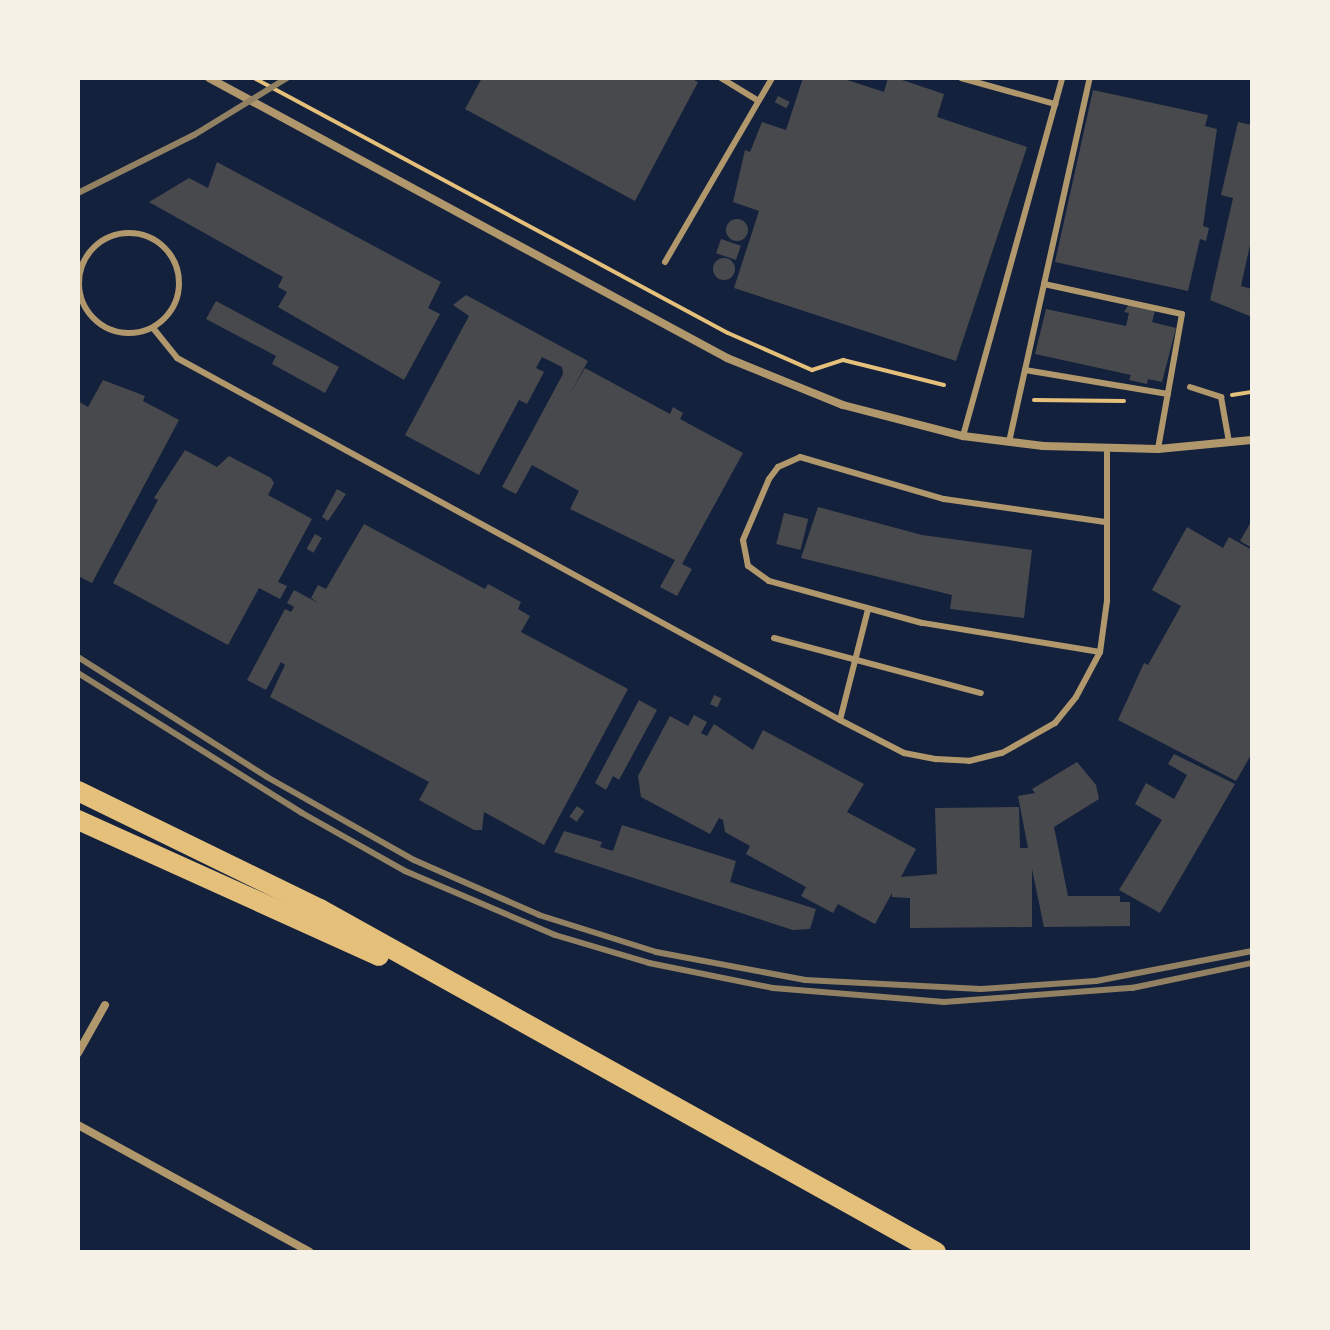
<!DOCTYPE html>
<style>
body{margin:0}
#map{position:relative;width:1330px;height:1330px;overflow:hidden;background:#14213d;font-family:"Fira Sans Condensed",sans-serif}
div>[style]{position:absolute}
.building>*{inset:0;background:#48494c;transform-origin:0 0}
.round{border-radius:50%}
.path>*{height:4px;margin:-2px;padding:0 2px;transform-origin:2px;border-radius:2px;background:#e5c07b}
.service>*{height:6px;margin:-3px;padding:0 3px;transform-origin:3px;border-radius:3px;background:#b1986c}
.service>.ring{margin:-3px;padding:0;box-sizing:content-box;background:none;border:6px solid #b1986c;border-radius:50%}
.minor>*{height:8px;margin:-4px;padding:0 4px;transform-origin:4px;border-radius:4px;background:#b1986c}
.primary>*{height:20px;margin:-10px;padding:0 10px;transform-origin:10px;border-radius:10px;background:#e5c07b}
.rail>*{height:6px;margin:-3px;padding:0 3px;transform-origin:3px;border-radius:3px;background:#918062}
span{translate:-50% -50%;white-space:nowrap;text-align:center;line-height:1.15;-webkit-text-stroke:8px #f6f1e7;paint-order:stroke}
.frame{position:absolute;inset:0;border:80px solid #f6f1e7;pointer-events:none}
</style>
<div id="map">
<div class="building">
<i style="clip-path:polygon(482px 78px,690px 78px,698px 82px,635px 201px,465px 109px)"></i>
<i style="clip-path:polygon(803px 78px,841px 78px,884px 92px,888px 78px,896px 78px,944px 94px,937px 117px,1027px 147px,956px 361px,734px 288px,759px 211px,733px 202px,745px 150px,750px 152px,762px 122px,786px 130px)"></i>
<i style="clip-path:polygon(1093px 90px,1208px 115px,1205px 126px,1217px 129px,1203px 226px,1209px 228px,1206px 241px,1200px 239px,1188px 291px,1055px 262px)"></i>
<i style="left:778px;top:96px;width:13px;height:7px;rotate:27deg"></i>
<i style="clip-path:polygon(1238px 122px,1252px 125px,1252px 236px,1241px 286px,1252px 289px,1252px 317px,1210px 300px,1233px 198px,1221px 195px)"></i>
<i style="clip-path:polygon(217px 162px,441px 282px,428px 308px,440px 314px,404px 380px,278px 307px,287px 292px,278px 287px,283px 277px,149px 202px,189px 178px,208px 188px)"></i>
<i class="round" style="left:726px;top:219px;width:22px;height:22px"></i>
<i style="left:721px;top:239px;width:21px;height:15px;rotate:19deg"></i>
<i class="round" style="left:713px;top:258px;width:22px;height:22px"></i>
<i style="clip-path:polygon(466px 295px,588px 361px,568px 397px,585px 368px,670px 414px,673px 407px,683px 413px,680px 419px,743px 453px,682px 564px,692px 569px,677px 596px,660px 587px,675px 560px,570px 509px,579px 491px,532px 465px,516px 494px,502px 487px,563px 374px,562px 367px,542px 357px,536px 368px,544px 372px,527px 404px,519px 400px,479px 475px,405px 435px,469px 316px,453px 305px)"></i>
<i style="clip-path:polygon(216px 301px,339px 367px,325px 393px,272px 364px,276px 356px,206px 319px)"></i>
<i style="clip-path:polygon(1131px 301px,1156px 307px,1152px 322px,1176px 328px,1162px 382px,1148px 379px,1147px 384px,1129px 380px,1131px 375px,1035px 354px,1046px 309px,1126px 326px,1129px 313px,1124px 312px)"></i>
<i style="clip-path:polygon(103px 380px,145px 396px,143px 401px,179px 420px,92px 583px,78px 576px,78px 401px,88px 407px)"></i>
<i style="clip-path:polygon(185px 450px,217px 467px,229px 456px,271px 478px,274px 483px,268px 495px,312px 519px,278px 582px,287px 586px,280px 599px,259px 588px,228px 645px,113px 583px,158px 500px,154px 498px)"></i>
<i style="clip-path:polygon(337px 489px,346px 494px,328px 521px,322px 517px)"></i>
<i style="clip-path:polygon(818px 507px,922px 535px,1032px 550px,1024px 618px,950px 609px,952px 595px,801px 558px)"></i>
<i style="left:784px;top:513px;width:25px;height:32px;rotate:14deg"></i>
<i style="clip-path:polygon(1252px 520px,1252px 548px,1240px 541px)"></i>
<i style="clip-path:polygon(364px 524px,485px 589px,488px 584px,521px 602px,518px 609px,530px 616px,521px 632px,628px 689px,544px 845px,484px 812px,482px 830px,474px 830px,419px 800px,429px 782px,270px 697px,285px 665px,281px 662px,266px 690px,247px 680px,285px 609px,291px 612px,294px 607px,287px 603px,294px 590px,318px 603px,311px 598px,318px 585px,326px 589px)"></i>
<i style="clip-path:polygon(1187px 527px,1223px 548px,1229px 537px,1252px 550px,1252px 753px,1236px 781px,1118px 720px,1144px 663px,1148px 665px,1181px 606px,1152px 590px)"></i>
<i style="left:315px;top:534px;width:8px;height:17px;rotate:30deg"></i>
<i style="left:714px;top:695px;width:8px;height:10px;rotate:23deg"></i>
<i style="clip-path:polygon(639px 700px,657px 710px,619px 780px,613px 776px,606px 790px,595px 783px)"></i>
<i style="clip-path:polygon(694px 715px,707px 722px,701px 733px,707px 736px,714px 724px,753px 750px,763px 730px,864px 784px,847px 812px,916px 849px,901px 877px,937px 874px,935px 808px,1019px 807px,1020px 848px,1028px 848px,1018px 796px,1035px 793px,1032px 789px,1077px 762px,1096px 785px,1099px 799px,1054px 827px,1068px 896px,1120px 896px,1120px 902px,1130px 902px,1130px 926px,1044px 927px,1032px 869px,1032px 927px,910px 928px,910px 898px,892px 897px,892px 893px,875px 924px,838px 904px,833px 913px,801px 896px,806px 887px,746px 854px,750px 846px,725px 832px,723px 820px,719px 818px,710px 834px,641px 797px,638px 776px,670px 716px,688px 726px)"></i>
<i style="clip-path:polygon(1174px 754px,1235px 784px,1160px 913px,1119px 890px,1162px 820px,1135px 804px,1146px 783px,1174px 799px,1187px 775px,1168px 764px)"></i>
<i style="left:577px;top:806px;width:9px;height:13px;rotate:36deg"></i>
<i style="clip-path:polygon(622px 825px,736px 861px,730px 882px,816px 909px,810px 929px,793px 930px,554px 852px,564px 831px,602px 842px,600px 847px,613px 851px)"></i>
</div>
<div class="path">
<i style="left:254px;top:78px;width:538px;rotate:28.28deg"></i>
<i style="left:728px;top:333px;width:92px;rotate:23.8deg"></i>
<i style="left:812px;top:370px;width:33px;rotate:-18deg"></i>
<i style="left:843px;top:360px;width:104px;rotate:13.9deg"></i>
<i style="left:1232px;top:395px;width:20px;rotate:-9deg"></i>
<i style="left:1034px;top:400px;width:90px;rotate:0.6deg"></i>
</div>
<div class="service">
<i style="left:721px;top:78px;width:42px;rotate:31.4deg"></i>
<i style="left:961px;top:78px;width:98px;rotate:15.5deg"></i>
<i class="ring" style="left:79px;top:233px;width:94px;height:94px"></i>
<i style="left:665px;top:262px;width:213px;rotate:-59.8deg"></i>
<i style="left:1044px;top:284px;width:141px;rotate:12.3deg"></i>
<i style="left:1182px;top:314px;width:137px;rotate:100.1deg"></i>
<i style="left:153px;top:328px;width:38px;rotate:51deg"></i>
<i style="left:177px;top:358px;width:755px;rotate:28.63deg"></i>
<i style="left:840px;top:720px;width:72px;rotate:27.3deg"></i>
<i style="left:904px;top:753px;width:33px;rotate:11deg"></i>
<i style="left:936px;top:759px;width:33px;rotate:3deg"></i>
<i style="left:969px;top:761px;width:34px;rotate:-14deg"></i>
<i style="left:1002px;top:753px;width:61px;rotate:-29.5deg"></i>
<i style="left:1055px;top:723px;width:33px;rotate:-51deg"></i>
<i style="left:1076px;top:697px;width:51px;rotate:-61.9deg"></i>
<i style="left:1100px;top:652px;width:51px;rotate:-82.2deg"></i>
<i style="left:1107px;top:601px;width:151px;rotate:-90deg"></i>
<i style="left:1025px;top:370px;width:145px;rotate:9.5deg"></i>
<i style="left:1190px;top:387px;width:33px;rotate:18deg"></i>
<i style="left:1221px;top:397px;width:46px;rotate:79.9deg"></i>
<i style="left:963px;top:436px;width:371px;rotate:-74.5deg"></i>
<i style="left:1009px;top:442px;width:373px;rotate:-77.5deg"></i>
<i style="left:774px;top:638px;width:214px;rotate:14.9deg"></i>
<i style="left:1100px;top:652px;width:180px;rotate:-170.7deg"></i>
<i style="left:922px;top:623px;width:159px;rotate:-164.6deg"></i>
<i style="left:769px;top:581px;width:26px;rotate:-144deg"></i>
<i style="left:748px;top:566px;width:26px;rotate:-101deg"></i>
<i style="left:743px;top:540px;width:66px;rotate:-66.9deg"></i>
<i style="left:769px;top:479px;width:15px;rotate:-53deg"></i>
<i style="left:778px;top:467px;width:24px;rotate:-24deg"></i>
<i style="left:800px;top:457px;width:150px;rotate:16.3deg"></i>
<i style="left:944px;top:499px;width:163px;rotate:8.1deg"></i>
<i style="left:840px;top:720px;width:114px;rotate:-75.8deg"></i>
</div>
<div class="minor">
<i style="left:209px;top:78px;width:589px;rotate:28.39deg"></i>
<i style="left:727px;top:358px;width:125px;rotate:22.1deg"></i>
<i style="left:843px;top:405px;width:124px;rotate:14.5deg"></i>
<i style="left:963px;top:436px;width:81px;rotate:7.1deg"></i>
<i style="left:1043px;top:446px;width:115px;rotate:1.5deg"></i>
<i style="left:1158px;top:449px;width:94px;rotate:-5.5deg"></i>
<i style="left:78px;top:1053px;width:55px;rotate:-60.6deg"></i>
<i style="left:78px;top:1125px;width:264px;rotate:28.7deg"></i>
</div>
<div class="primary">
<i style="left:78px;top:791px;width:269px;rotate:26deg"></i>
<i style="left:320px;top:909px;width:705px;rotate:29.11deg"></i>
<i style="left:78px;top:820px;width:330px;rotate:24.3deg"></i>
</div>
<div class="rail">
<i style="left:78px;top:193px;width:130px;rotate:-26.6deg"></i>
<i style="left:194px;top:135px;width:109px;rotate:-31.5deg"></i>
<i style="left:78px;top:657px;width:224px;rotate:32.4deg"></i>
<i style="left:267px;top:777px;width:169px;rotate:29.5deg"></i>
<i style="left:414px;top:860px;width:137px;rotate:23.7deg"></i>
<i style="left:539px;top:915px;width:123px;rotate:17.5deg"></i>
<i style="left:656px;top:952px;width:152px;rotate:10.6deg"></i>
<i style="left:805px;top:980px;width:176px;rotate:2.9deg"></i>
<i style="left:981px;top:989px;width:115px;rotate:-4deg"></i>
<i style="left:1096px;top:981px;width:159px;rotate:-10.9deg"></i>
<i style="left:78px;top:673px;width:264px;rotate:32deg"></i>
<i style="left:302px;top:813px;width:118px;rotate:29.4deg"></i>
<i style="left:405px;top:871px;width:163px;rotate:23.1deg"></i>
<i style="left:555px;top:935px;width:98px;rotate:16.6deg"></i>
<i style="left:649px;top:963px;width:126px;rotate:11.4deg"></i>
<i style="left:773px;top:988px;width:172px;rotate:4.7deg"></i>
<i style="left:944px;top:1002px;width:189px;rotate:-4.3deg"></i>
<i style="left:1132px;top:988px;width:123px;rotate:-11.8deg"></i>
</div>
<div class="frame"></div>
</div>
